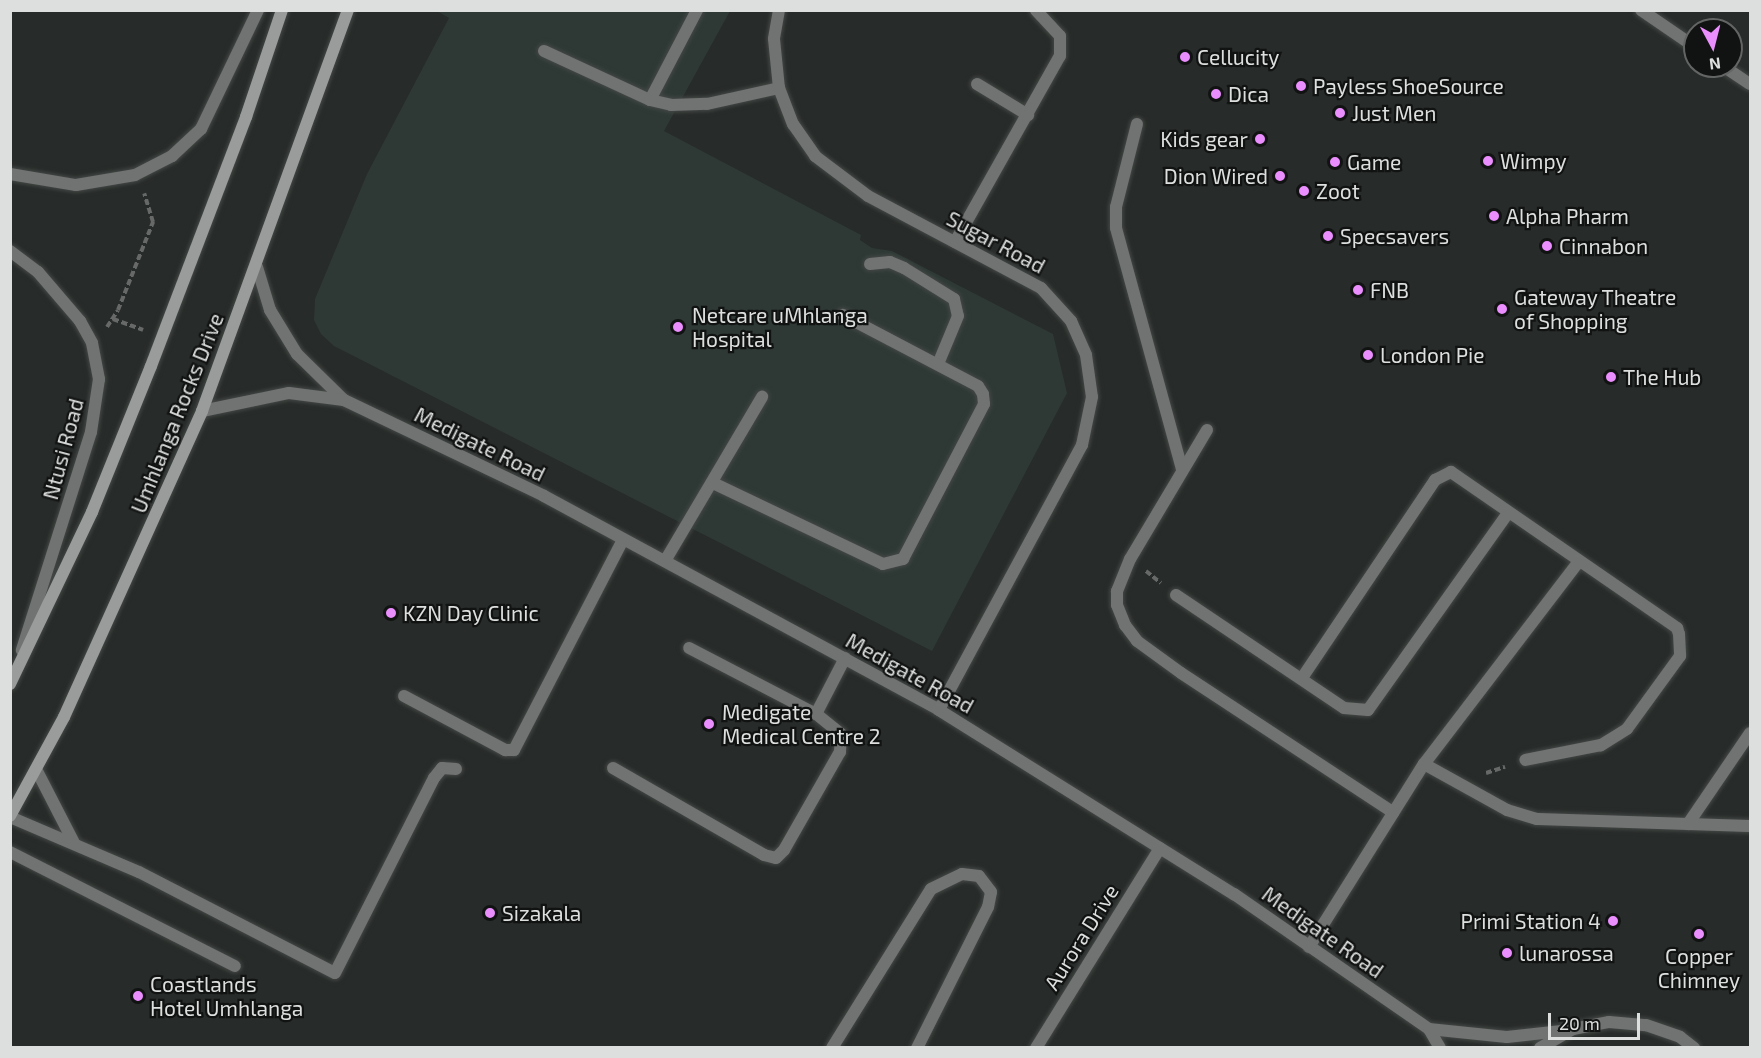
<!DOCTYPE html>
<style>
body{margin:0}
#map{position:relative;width:1761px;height:1058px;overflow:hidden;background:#272b29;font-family:"Exo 2",sans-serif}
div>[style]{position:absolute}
.built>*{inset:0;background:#2e3935}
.path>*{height:4px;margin-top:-2px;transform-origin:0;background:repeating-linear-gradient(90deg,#666968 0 6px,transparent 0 9px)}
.roads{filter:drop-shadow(0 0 2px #444846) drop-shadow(0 0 2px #444846)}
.service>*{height:12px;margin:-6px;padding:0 6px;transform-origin:6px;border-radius:6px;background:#717372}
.minor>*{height:12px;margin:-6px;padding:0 6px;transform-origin:6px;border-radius:6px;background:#717372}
.secondary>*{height:12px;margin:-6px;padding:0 6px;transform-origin:6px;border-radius:6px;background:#999c9b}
.dots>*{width:16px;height:16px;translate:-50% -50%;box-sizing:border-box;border:3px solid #111312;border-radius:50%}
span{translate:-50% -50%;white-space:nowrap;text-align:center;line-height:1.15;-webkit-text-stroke:4.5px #111312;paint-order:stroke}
.poi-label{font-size:21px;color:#dddfde}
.left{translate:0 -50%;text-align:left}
.right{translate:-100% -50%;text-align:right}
.street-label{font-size:21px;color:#dddfde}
.frame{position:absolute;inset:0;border:12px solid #dddfde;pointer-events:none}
.north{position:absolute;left:1683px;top:18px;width:60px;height:60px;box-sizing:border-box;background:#111312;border:2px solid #636564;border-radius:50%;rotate:173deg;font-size:16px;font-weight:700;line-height:24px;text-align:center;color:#dddfde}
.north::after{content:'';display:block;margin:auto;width:21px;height:27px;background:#ea8dfd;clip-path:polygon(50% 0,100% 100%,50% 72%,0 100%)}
.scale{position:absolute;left:1548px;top:1013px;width:92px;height:27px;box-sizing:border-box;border:3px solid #dddfde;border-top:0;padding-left:8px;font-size:18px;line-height:21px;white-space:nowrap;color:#dddfde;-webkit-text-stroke:4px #111312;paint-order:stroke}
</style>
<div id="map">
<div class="built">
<i style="clip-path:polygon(437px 11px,730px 11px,664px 131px,861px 235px,860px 240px,872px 248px,892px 251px,1053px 334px,1067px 393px,932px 651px,334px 346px,321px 334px,314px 320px,315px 299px,367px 174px,449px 18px)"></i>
</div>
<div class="path">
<i style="left:113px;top:319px;width:32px;rotate:20deg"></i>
<i style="left:107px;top:327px;width:20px;rotate:-57deg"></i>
<i style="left:118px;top:310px;width:95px;rotate:-68.3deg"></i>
<i style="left:153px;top:222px;width:30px;rotate:-107deg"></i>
<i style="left:1146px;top:571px;width:19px;rotate:39deg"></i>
<i style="left:1486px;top:773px;width:20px;rotate:-18deg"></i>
</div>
<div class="roads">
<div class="service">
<i style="left:1641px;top:10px;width:65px;rotate:34.4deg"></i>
<i style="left:544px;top:51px;width:117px;rotate:24.8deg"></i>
<i style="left:650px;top:100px;width:22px;rotate:13deg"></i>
<i style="left:671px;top:105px;width:36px;rotate:-2deg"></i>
<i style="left:707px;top:104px;width:74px;rotate:-12.5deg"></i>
<i style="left:1723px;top:66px;width:32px;rotate:34deg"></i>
<i style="left:977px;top:84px;width:60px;rotate:31.3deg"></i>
<i style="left:650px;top:100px;width:102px;rotate:-62.4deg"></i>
<i style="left:1137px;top:124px;width:86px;rotate:104.2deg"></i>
<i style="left:1116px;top:207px;width:21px;rotate:90deg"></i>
<i style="left:1116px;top:228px;width:250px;rotate:74.7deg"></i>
<i style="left:10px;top:174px;width:67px;rotate:9.5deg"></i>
<i style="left:76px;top:185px;width:60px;rotate:-9.6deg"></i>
<i style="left:135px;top:175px;width:42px;rotate:-27.2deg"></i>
<i style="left:172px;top:156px;width:40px;rotate:-43deg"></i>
<i style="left:201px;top:129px;width:132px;rotate:-64.4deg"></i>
<i style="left:955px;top:242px;width:214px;rotate:-60.6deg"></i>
<i style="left:1060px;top:56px;width:20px;rotate:-90deg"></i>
<i style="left:1060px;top:36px;width:35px;rotate:-133deg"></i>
<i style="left:10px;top:251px;width:35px;rotate:37deg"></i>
<i style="left:38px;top:272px;width:65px;rotate:49.4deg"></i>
<i style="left:80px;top:321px;width:25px;rotate:61deg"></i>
<i style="left:92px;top:343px;width:37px;rotate:79deg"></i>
<i style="left:99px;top:379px;width:54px;rotate:98.6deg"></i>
<i style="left:91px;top:432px;width:229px;rotate:107.6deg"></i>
<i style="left:870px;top:264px;width:20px;rotate:-6deg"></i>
<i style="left:890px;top:262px;width:15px;rotate:23deg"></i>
<i style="left:904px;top:268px;width:59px;rotate:31.8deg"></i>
<i style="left:954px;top:299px;width:17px;rotate:77deg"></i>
<i style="left:958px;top:316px;width:52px;rotate:112.6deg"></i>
<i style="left:1207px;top:430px;width:150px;rotate:120.8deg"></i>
<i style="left:1130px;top:559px;width:35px;rotate:112deg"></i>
<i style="left:1117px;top:591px;width:14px;rotate:90deg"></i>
<i style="left:1117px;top:605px;width:22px;rotate:68deg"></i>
<i style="left:1125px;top:625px;width:20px;rotate:53deg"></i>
<i style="left:1137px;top:641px;width:54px;rotate:36deg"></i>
<i style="left:1181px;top:673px;width:254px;rotate:33.3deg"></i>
<i style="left:713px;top:483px;width:188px;rotate:25.5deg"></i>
<i style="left:883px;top:564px;width:21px;rotate:-14deg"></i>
<i style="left:903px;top:559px;width:175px;rotate:-62.4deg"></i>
<i style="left:984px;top:404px;width:10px;rotate:-96deg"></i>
<i style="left:983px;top:394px;width:9px;rotate:-122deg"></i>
<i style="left:978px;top:386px;width:153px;rotate:-152.3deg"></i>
<i style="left:665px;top:561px;width:191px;rotate:-59.4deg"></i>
<i style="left:1176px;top:595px;width:202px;rotate:33.9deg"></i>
<i style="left:1344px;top:708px;width:24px;rotate:5deg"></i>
<i style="left:1368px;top:710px;width:242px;rotate:-54.6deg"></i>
<i style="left:1302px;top:678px;width:239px;rotate:-56.1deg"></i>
<i style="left:1435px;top:480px;width:18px;rotate:-27deg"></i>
<i style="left:1451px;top:472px;width:275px;rotate:34.6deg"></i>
<i style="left:1677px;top:628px;width:6px;rotate:72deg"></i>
<i style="left:1679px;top:634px;width:22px;rotate:87deg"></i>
<i style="left:1680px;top:656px;width:90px;rotate:126deg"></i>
<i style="left:1627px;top:729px;width:31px;rotate:148deg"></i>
<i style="left:1601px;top:745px;width:77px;rotate:168.8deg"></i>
<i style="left:404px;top:696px;width:115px;rotate:28.1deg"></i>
<i style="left:505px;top:750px;width:9px"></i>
<i style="left:514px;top:750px;width:237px;rotate:-62.6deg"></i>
<i style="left:816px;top:714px;width:63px;rotate:-62.6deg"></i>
<i style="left:1424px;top:764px;width:95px;rotate:29deg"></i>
<i style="left:1507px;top:810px;width:31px;rotate:17deg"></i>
<i style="left:1537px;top:819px;width:213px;rotate:1.9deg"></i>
<i style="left:613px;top:768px;width:174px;rotate:29.9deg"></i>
<i style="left:764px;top:855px;width:12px;rotate:14deg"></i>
<i style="left:776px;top:858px;width:11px;rotate:-45deg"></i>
<i style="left:784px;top:850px;width:113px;rotate:-60.3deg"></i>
<i style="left:840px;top:752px;width:18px;rotate:-87deg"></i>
<i style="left:841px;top:734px;width:32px;rotate:-141deg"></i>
<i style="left:816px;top:714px;width:143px;rotate:-152.5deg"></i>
<i style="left:36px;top:769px;width:83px;rotate:62.8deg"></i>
<i style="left:10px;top:817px;width:140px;rotate:23.1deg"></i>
<i style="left:139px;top:872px;width:220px;rotate:27.3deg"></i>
<i style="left:335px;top:973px;width:219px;rotate:-63.1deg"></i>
<i style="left:434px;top:778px;width:13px;rotate:-51deg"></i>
<i style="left:442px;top:768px;width:14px;rotate:4deg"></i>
<i style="left:1688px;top:824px;width:110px;rotate:-55.7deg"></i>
<i style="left:10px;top:852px;width:252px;rotate:26.9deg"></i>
<i style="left:1309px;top:947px;width:216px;rotate:-57.9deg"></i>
<i style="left:1424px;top:764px;width:255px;rotate:-52.6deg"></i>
<i style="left:832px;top:1048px;width:187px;rotate:-58.1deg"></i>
<i style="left:931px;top:889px;width:34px;rotate:-26deg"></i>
<i style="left:962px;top:874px;width:17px;rotate:7deg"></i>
<i style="left:979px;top:876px;width:20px;rotate:53deg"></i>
<i style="left:991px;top:892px;width:15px;rotate:101deg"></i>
<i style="left:988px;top:907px;width:158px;rotate:116.7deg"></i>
</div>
<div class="minor">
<i style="left:779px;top:10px;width:29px;rotate:100deg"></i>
<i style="left:774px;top:39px;width:49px;rotate:84.2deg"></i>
<i style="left:779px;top:88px;width:39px;rotate:69deg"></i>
<i style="left:793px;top:124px;width:39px;rotate:55deg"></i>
<i style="left:815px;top:156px;width:66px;rotate:37deg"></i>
<i style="left:868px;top:196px;width:196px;rotate:28deg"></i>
<i style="left:1041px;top:288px;width:45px;rotate:47.7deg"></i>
<i style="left:1071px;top:321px;width:37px;rotate:66deg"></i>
<i style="left:1086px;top:355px;width:42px;rotate:81.9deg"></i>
<i style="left:1092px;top:397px;width:49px;rotate:101.8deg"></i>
<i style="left:1082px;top:445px;width:301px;rotate:118.4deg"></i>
<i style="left:257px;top:267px;width:45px;rotate:73.2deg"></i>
<i style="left:270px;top:310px;width:52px;rotate:58.5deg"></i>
<i style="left:297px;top:354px;width:66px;rotate:44.4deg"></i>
<i style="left:344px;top:400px;width:222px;rotate:25.6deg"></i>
<i style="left:544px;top:496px;width:449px;rotate:28.4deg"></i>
<i style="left:939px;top:710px;width:348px;rotate:32deg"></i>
<i style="left:1234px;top:894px;width:237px;rotate:34.7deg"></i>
<i style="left:1429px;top:1029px;width:22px;rotate:60deg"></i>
<i style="left:202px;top:411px;width:89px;rotate:-11.7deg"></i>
<i style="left:289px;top:393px;width:55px;rotate:7.3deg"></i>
<i style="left:1429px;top:1029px;width:78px;rotate:5.9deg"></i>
<i style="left:1507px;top:1037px;width:55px;rotate:-6.2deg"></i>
<i style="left:1036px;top:1048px;width:235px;rotate:-58.2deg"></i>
<i style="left:1540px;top:1048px;width:38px;rotate:-30deg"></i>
<i style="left:1573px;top:1029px;width:37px;rotate:-11deg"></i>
<i style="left:1609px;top:1022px;width:37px;rotate:5deg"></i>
<i style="left:1646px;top:1025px;width:36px;rotate:19deg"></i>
<i style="left:1680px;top:1037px;width:18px;rotate:38deg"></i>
</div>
<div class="secondary">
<i style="left:10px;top:684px;width:191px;rotate:-64.5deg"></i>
<i style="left:92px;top:512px;width:157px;rotate:-68deg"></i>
<i style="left:151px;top:366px;width:267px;rotate:-69.1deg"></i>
<i style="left:246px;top:117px;width:113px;rotate:-71.4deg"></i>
<i style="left:10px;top:816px;width:113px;rotate:-61.4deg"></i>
<i style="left:64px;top:717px;width:336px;rotate:-65.7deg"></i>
<i style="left:202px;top:411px;width:427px;rotate:-70deg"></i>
</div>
</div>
<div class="dots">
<i style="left:1185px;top:57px;background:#ea8dfd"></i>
<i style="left:1301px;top:86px;background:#ea8dfd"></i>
<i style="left:1216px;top:94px;background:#ea8dfd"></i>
<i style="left:1340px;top:113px;background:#ea8dfd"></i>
<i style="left:1260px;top:139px;background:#ea8dfd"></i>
<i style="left:1488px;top:161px;background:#ea8dfd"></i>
<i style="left:1335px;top:162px;background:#ea8dfd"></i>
<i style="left:1280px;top:176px;background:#ea8dfd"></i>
<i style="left:1304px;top:191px;background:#ea8dfd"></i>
<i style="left:1494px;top:216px;background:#ea8dfd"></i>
<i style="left:1328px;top:236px;background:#ea8dfd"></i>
<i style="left:1547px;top:246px;background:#ea8dfd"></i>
<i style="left:1358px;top:290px;background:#ea8dfd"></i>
<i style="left:1502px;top:309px;background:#ea8dfd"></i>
<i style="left:678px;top:327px;background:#ea8dfd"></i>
<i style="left:1368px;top:355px;background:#ea8dfd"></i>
<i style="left:1611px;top:377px;background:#ea8dfd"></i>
<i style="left:391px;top:613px;background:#ea8dfd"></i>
<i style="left:709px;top:724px;background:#ea8dfd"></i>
<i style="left:490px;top:913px;background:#ea8dfd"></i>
<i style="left:1613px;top:921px;background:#ea8dfd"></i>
<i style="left:1699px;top:934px;background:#ea8dfd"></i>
<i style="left:1507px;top:953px;background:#ea8dfd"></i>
<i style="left:138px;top:996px;background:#ea8dfd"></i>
</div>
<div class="poi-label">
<span class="left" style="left:1197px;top:57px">Cellucity</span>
<span class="left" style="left:1313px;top:86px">Payless ShoeSource</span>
<span class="left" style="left:1228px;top:94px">Dica</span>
<span class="left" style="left:1352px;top:113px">Just Men</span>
<span class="right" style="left:1248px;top:139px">Kids gear</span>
<span class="left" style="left:1500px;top:161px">Wimpy</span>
<span class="left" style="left:1347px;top:162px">Game</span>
<span class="right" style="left:1268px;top:176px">Dion Wired</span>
<span class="left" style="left:1316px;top:191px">Zoot</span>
<span class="left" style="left:1506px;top:216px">Alpha Pharm</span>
<span class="left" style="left:1340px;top:236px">Specsavers</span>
<span class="left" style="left:1559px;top:246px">Cinnabon</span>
<span class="left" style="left:1370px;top:290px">FNB</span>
<span class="left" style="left:1514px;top:309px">Gateway Theatre<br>of Shopping</span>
<span class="left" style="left:692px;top:327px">Netcare uMhlanga<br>Hospital</span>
<span class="left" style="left:1380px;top:355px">London Pie</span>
<span class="left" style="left:1623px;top:377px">The Hub</span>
<span class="left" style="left:403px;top:613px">KZN Day Clinic</span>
<span class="left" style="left:722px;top:724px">Medigate<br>Medical Centre 2</span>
<span class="left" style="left:502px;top:913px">Sizakala</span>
<span class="right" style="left:1601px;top:921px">Primi Station 4</span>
<span class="left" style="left:1519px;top:953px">lunarossa</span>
<span style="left:1699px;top:968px">Copper<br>Chimney</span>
<span class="left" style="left:150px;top:996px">Coastlands<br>Hotel Umhlanga</span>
</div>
<div class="street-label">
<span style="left:996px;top:242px;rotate:28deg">Sugar Road</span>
<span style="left:177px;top:413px;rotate:-68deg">Umhlanga Rocks Drive</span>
<span style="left:480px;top:444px;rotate:26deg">Medigate Road</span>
<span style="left:63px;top:449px;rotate:-75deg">Ntusi Road</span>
<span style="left:910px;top:673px;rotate:29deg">Medigate Road</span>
<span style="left:1323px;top:932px;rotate:35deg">Medigate Road</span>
<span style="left:1081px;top:937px;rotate:-58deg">Aurora Drive</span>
</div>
<div class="frame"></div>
<div class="north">N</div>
<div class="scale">20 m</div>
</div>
